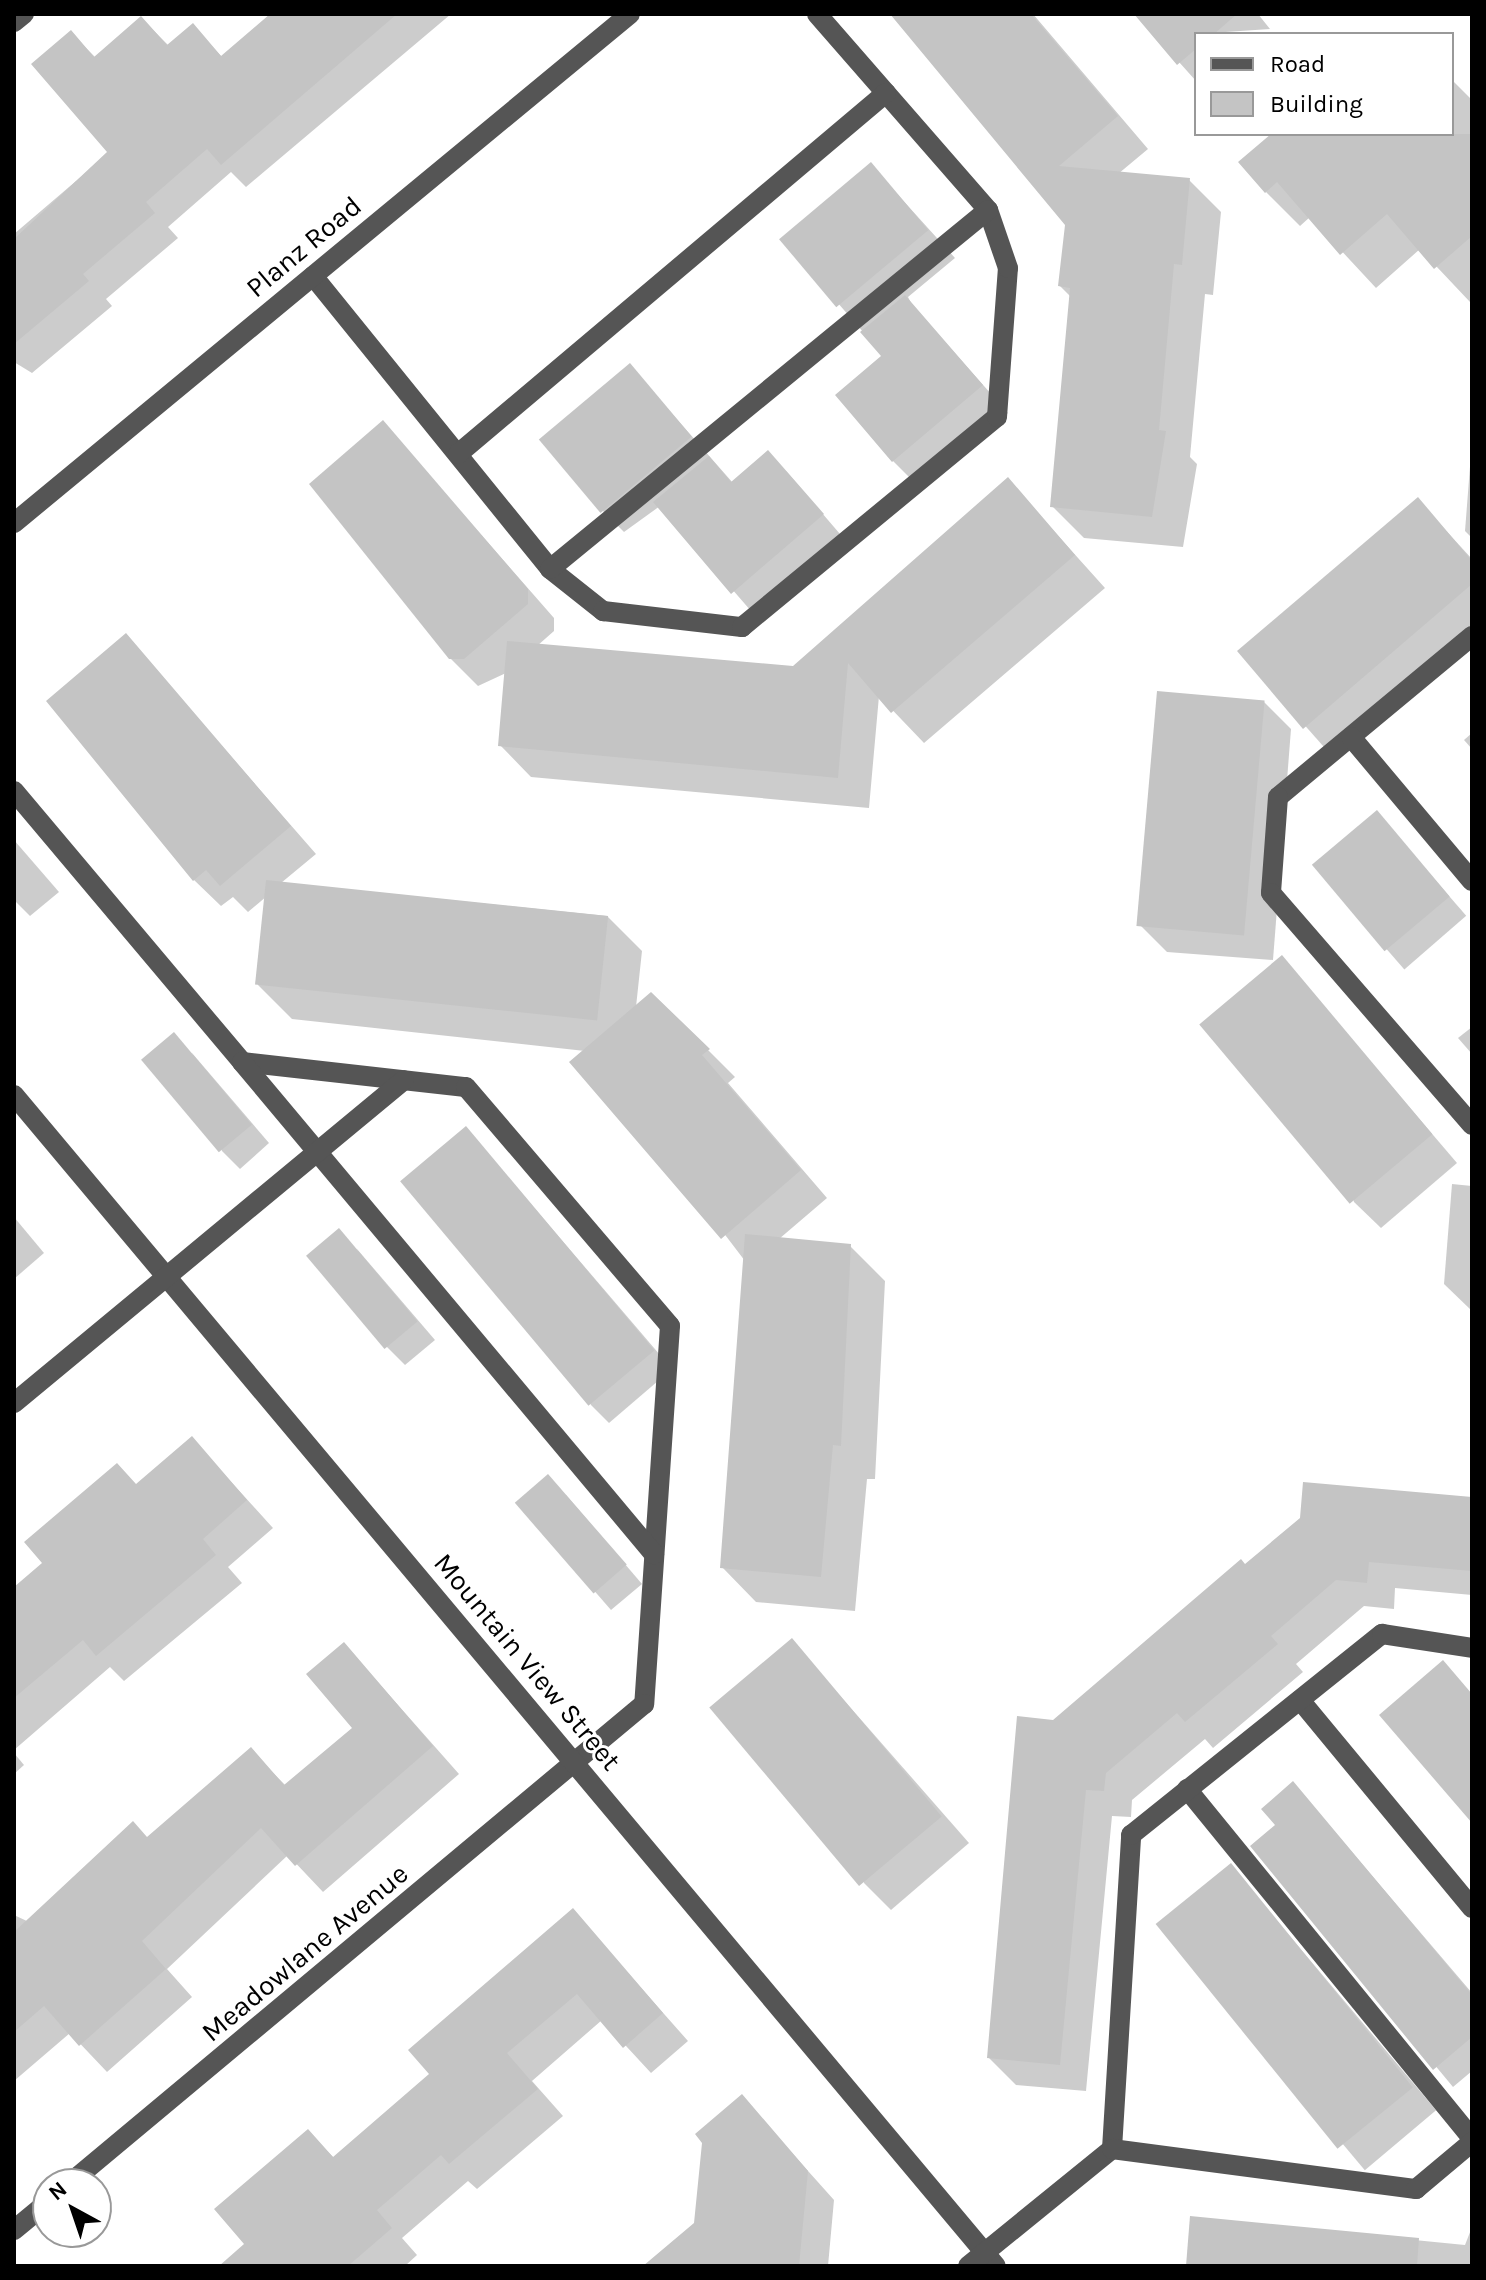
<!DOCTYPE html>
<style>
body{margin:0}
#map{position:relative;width:1486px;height:2280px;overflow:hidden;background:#fff;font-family:Karla,sans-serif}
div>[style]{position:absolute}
.shadow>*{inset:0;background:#0003;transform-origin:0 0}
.building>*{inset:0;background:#c4c4c4;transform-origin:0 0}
.minor>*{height:20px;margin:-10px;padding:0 10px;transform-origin:10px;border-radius:10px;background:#555}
span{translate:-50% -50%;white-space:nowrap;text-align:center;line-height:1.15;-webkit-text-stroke:6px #fff;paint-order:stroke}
.street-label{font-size:28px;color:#000}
.frame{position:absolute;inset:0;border:16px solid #000;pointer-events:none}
.legend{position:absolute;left:1194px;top:32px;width:260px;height:104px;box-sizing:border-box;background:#fff;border:2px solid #999;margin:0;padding:10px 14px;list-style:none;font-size:24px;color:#000}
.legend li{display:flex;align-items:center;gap:16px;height:40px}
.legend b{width:40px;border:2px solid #999}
.north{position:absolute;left:32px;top:2168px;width:80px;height:80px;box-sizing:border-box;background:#fff;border:2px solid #999;border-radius:50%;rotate:320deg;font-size:22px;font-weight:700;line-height:32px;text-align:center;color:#000}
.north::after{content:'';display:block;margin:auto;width:28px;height:36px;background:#000;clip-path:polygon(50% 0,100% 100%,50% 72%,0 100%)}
</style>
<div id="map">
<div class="shadow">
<i style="clip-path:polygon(273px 14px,451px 14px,246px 187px,231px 172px,168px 227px,178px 238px,106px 299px,112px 306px,32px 373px,14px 362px,14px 234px,110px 152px,71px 33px,96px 58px,141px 18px,169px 46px,193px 26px,222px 57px)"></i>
<i style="clip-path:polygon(892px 14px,1033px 14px,1148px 149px,1118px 174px,1189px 180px,1221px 212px,1213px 295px,1205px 294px,1190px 457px,1197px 464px,1183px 547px,1084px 538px,1052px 506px,1071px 297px,1060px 286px,1067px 224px)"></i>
<i style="clip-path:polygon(1136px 14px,1258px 14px,1270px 29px,1196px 34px,1196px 81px)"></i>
<i style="clip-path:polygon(1452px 80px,1472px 100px,1470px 302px,1420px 249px,1376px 288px,1310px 217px,1300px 226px,1266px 192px,1274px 134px,1452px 134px)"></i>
<i style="clip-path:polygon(871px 165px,955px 258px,908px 297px,912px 305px,1008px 413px,920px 488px,893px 461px,884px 356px,783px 240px)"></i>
<i style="clip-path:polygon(630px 366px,733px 483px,786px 471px,840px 534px,751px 611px,660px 506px,624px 532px,598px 506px)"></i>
<i style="clip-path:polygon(383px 423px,554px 618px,554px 631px,537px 646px,794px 668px,1008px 480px,1105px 588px,924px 743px,879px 696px,869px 808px,531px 777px,500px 745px,506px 673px,478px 686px,450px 658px)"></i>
<i style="clip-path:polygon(1472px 441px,1472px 538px,1465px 531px)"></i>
<i style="clip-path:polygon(1418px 500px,1472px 559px,1472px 634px,1331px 755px,1240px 652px)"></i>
<i style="clip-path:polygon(125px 635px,316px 854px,281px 883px,607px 916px,642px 951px,636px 1007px,708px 1050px,735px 1077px,728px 1083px,827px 1198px,779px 1239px,850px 1246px,885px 1281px,875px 1479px,867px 1479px,855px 1611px,756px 1602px,722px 1567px,745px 1261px,585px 1051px,292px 1019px,258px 985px,267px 896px,248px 912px,233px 897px,221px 906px,194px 880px)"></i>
<i style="clip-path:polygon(1264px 702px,1291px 729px,1273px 960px,1167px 952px,1140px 925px)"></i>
<i style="clip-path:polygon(1472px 733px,1472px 749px,1464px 740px)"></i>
<i style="left:1377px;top:813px;width:136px;height:82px;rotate:49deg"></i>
<i style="clip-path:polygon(14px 840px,59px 892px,30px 916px,14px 900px)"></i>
<i style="clip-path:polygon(1282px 958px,1457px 1163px,1381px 1228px,1354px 1202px)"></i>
<i style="clip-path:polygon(1472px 1027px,1472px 1054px,1458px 1038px)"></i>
<i style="clip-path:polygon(192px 1053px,269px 1143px,240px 1169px,222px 1151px)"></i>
<i style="clip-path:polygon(466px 1128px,672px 1369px,609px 1423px,591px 1405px)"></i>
<i style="clip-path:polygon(1452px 1184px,1472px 1186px,1472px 1311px,1444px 1284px)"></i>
<i style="clip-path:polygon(14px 1217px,44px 1253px,14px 1279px)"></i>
<i style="clip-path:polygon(357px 1249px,435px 1340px,405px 1365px,387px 1347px)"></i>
<i style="clip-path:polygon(192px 1439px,273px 1528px,228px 1567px,242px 1583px,124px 1681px,110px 1667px,14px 1750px,14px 1590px)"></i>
<i style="clip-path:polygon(566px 1495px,642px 1584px,611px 1610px,517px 1502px)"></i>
<i style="clip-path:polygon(1472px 1499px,1472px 1595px,1395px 1588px,1394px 1609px,1364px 1606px,1296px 1664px,1303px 1672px,1213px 1748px,1205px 1739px,1132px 1800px,1131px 1817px,1112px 1816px,1086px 2091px,1016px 2085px,989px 2058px,1054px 1722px,1302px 1519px)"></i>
<i style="clip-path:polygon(792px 1641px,969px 1843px,891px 1910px,864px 1883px)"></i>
<i style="clip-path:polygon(344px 1644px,459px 1774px,323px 1892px,288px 1855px,167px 1969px,192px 1997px,107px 2072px,70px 2033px,14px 2081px,14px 1915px,29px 1922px,148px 1839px,251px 1750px,286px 1786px,355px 1728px)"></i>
<i style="clip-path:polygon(14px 1753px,24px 1765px,14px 1774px)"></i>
<i style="clip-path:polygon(1293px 1783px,1472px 1993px,1472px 2071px,1453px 2087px,1253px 1846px,1278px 1825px)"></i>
<i style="left:1231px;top:1866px;width:319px;height:93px;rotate:50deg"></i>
<i style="clip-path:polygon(573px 1911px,688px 2041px,651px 2073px,602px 2020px,532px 2081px,563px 2116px,477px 2189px,468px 2181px,402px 2238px,417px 2255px,405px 2266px,222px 2266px,247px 2245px,308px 2132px,334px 2158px,432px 2074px)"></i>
<i style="clip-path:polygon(742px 2097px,834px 2200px,828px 2266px,646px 2266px,696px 2224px)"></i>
<i style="clip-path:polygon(1192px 2218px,1465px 2245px,1472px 2227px,1472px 2266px,1188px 2266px)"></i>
</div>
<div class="building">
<i style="clip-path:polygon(270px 14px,397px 14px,221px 165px,207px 149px,146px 202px,155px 213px,83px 274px,89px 281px,14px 344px,14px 239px,107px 152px,31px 64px,71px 30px,94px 57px,141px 16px,167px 45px,193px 23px,221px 56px)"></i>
<i style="clip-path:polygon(890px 14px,1031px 14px,1118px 116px,1059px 166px,1190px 178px,1182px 265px,1174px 264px,1159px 430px,1166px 431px,1152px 517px,1050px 507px,1070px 288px,1058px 286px,1065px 225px)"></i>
<i style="clip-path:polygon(1134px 14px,1237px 14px,1214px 34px,1196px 34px,1196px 49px,1177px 65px)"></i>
<i style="clip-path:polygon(1271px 134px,1472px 134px,1472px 236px,1434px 269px,1387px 214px,1340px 255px,1277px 182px,1265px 193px,1238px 162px)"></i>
<i style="left:871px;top:162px;width:89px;height:120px;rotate:50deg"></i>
<i style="clip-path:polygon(905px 295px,983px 385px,892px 462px,835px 395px,881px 356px,860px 332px)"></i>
<i style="left:630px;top:363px;width:96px;height:119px;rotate:50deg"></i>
<i style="clip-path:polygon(383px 420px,528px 589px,528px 604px,464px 659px,449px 659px,309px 484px)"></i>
<i style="clip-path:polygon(768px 450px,824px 514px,731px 594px,653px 502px,709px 456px,731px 482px)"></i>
<i style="clip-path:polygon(1008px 477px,1075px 555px,891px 713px,848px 663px,838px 778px,498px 746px,507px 641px,793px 666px)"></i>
<i style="clip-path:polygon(1418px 497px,1472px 561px,1472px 584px,1303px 729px,1237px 651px)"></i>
<i style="clip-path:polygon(126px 633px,291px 826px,220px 886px,206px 870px,193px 881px,46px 701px)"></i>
<i style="left:1157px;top:691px;width:108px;height:236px;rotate:5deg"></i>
<i style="left:1377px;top:810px;width:113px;height:85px;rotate:50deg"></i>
<i style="left:266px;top:880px;width:344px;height:105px;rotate:6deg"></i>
<i style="left:1282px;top:955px;width:234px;height:108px;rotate:50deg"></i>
<i style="clip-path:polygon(651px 992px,710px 1049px,702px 1055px,801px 1170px,721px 1239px,569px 1062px)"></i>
<i style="left:174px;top:1032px;width:121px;height:43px;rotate:50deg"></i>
<i style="left:466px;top:1126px;width:293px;height:86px;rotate:50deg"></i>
<i style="left:339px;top:1228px;width:122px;height:43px;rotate:50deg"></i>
<i style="clip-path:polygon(745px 1234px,851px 1244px,841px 1446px,833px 1445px,821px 1577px,720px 1568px)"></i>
<i style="clip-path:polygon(192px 1436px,247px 1500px,203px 1539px,216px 1555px,96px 1656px,83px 1640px,14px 1698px,14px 1587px,42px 1563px,24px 1542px,117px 1463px,136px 1484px)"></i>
<i style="left:548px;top:1474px;width:120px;height:44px;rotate:49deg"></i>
<i style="clip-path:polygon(1303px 1482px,1472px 1497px,1472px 1571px,1369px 1562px,1367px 1583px,1336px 1580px,1271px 1636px,1278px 1644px,1185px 1722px,1177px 1713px,1106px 1773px,1104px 1791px,1086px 1790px,1060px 2065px,987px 2058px,1017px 1716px,1053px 1720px,1241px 1559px,1245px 1564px,1300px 1518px)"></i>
<i style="left:792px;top:1638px;width:233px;height:108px;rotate:50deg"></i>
<i style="clip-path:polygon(344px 1642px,433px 1746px,295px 1866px,261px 1828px,142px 1941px,166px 1969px,79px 2046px,44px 2006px,14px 2032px,14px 1932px,133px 1821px,147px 1837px,251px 1747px,284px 1785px,352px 1728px,306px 1674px)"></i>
<i style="clip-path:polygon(1443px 1660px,1472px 1694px,1472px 1823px,1379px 1715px)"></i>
<i style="clip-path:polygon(1293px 1781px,1472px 1995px,1472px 2037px,1433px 2070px,1250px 1846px,1275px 1825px,1261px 1809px)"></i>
<i style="left:1231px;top:1863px;width:289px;height:97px;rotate:51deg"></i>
<i style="clip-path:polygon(573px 1908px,663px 2013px,623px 2048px,577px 1994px,507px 2053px,538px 2089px,449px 2164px,441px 2155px,377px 2210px,392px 2228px,348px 2266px,219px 2266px,244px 2244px,214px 2209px,308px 2129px,333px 2157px,429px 2074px,408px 2050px)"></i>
<i style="clip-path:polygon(742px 2094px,808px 2171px,799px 2266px,643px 2266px,694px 2223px,702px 2143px,695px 2134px)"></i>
<i style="clip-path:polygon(1190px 2216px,1419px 2238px,1417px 2266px,1186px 2266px)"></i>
</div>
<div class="minor">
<i style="left:14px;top:22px;width:13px;rotate:-39deg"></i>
<i style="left:313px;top:276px;width:377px;rotate:51deg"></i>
<i style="left:550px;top:569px;width:68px;rotate:38.4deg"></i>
<i style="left:603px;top:611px;width:140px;rotate:6.6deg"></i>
<i style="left:742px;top:627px;width:330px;rotate:-39.5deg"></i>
<i style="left:997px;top:417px;width:149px;rotate:-85.8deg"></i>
<i style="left:1008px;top:268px;width:61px;rotate:-109deg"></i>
<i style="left:988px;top:210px;width:260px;rotate:-131.1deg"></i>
<i style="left:458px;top:454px;width:560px;rotate:-40.15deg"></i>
<i style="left:14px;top:523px;width:799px;rotate:-39.57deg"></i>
<i style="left:550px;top:569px;width:566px;rotate:-39.34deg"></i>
<i style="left:1472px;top:636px;width:252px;rotate:140.3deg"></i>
<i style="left:1278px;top:797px;width:96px;rotate:94.2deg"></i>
<i style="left:1271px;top:893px;width:307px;rotate:49.1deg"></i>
<i style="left:1351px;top:737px;width:188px;rotate:50deg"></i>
<i style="left:14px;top:791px;width:354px;rotate:49.9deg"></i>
<i style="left:242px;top:1062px;width:225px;rotate:6.4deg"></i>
<i style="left:466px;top:1087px;width:314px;rotate:49.5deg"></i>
<i style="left:670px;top:1326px;width:379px;rotate:93.9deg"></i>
<i style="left:644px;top:1704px;width:749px;rotate:140.15deg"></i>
<i style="left:242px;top:1062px;width:642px;rotate:50.06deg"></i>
<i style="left:14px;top:1095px;width:1528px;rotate:50.02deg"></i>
<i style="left:14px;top:1403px;width:506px;rotate:-39.63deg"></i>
<i style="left:1300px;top:1700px;width:270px;rotate:50.4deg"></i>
<i style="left:1187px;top:1789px;width:451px;rotate:50.8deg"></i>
<i style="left:1112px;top:2149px;width:315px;rotate:-86.5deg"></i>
<i style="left:1131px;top:1835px;width:322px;rotate:-38.7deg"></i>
<i style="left:1382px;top:1634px;width:91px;rotate:8.8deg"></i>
<i style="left:14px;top:2230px;width:44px;rotate:-39.5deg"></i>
<i style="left:968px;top:2266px;width:186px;rotate:-39.1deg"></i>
<i style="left:1112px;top:2149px;width:307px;rotate:7.5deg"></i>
<i style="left:1416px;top:2189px;width:73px;rotate:-40deg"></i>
</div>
<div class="street-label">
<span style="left:304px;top:247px;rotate:-40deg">Planz Road</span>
<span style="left:527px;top:1662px;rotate:50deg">Mountain View Street</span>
<span style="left:305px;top:1953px;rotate:-40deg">Meadowlane Avenue</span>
</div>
<div class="frame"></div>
<ul class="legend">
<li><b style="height:10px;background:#555"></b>Road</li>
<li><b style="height:22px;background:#c4c4c4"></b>Building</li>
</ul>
<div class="north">N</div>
</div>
